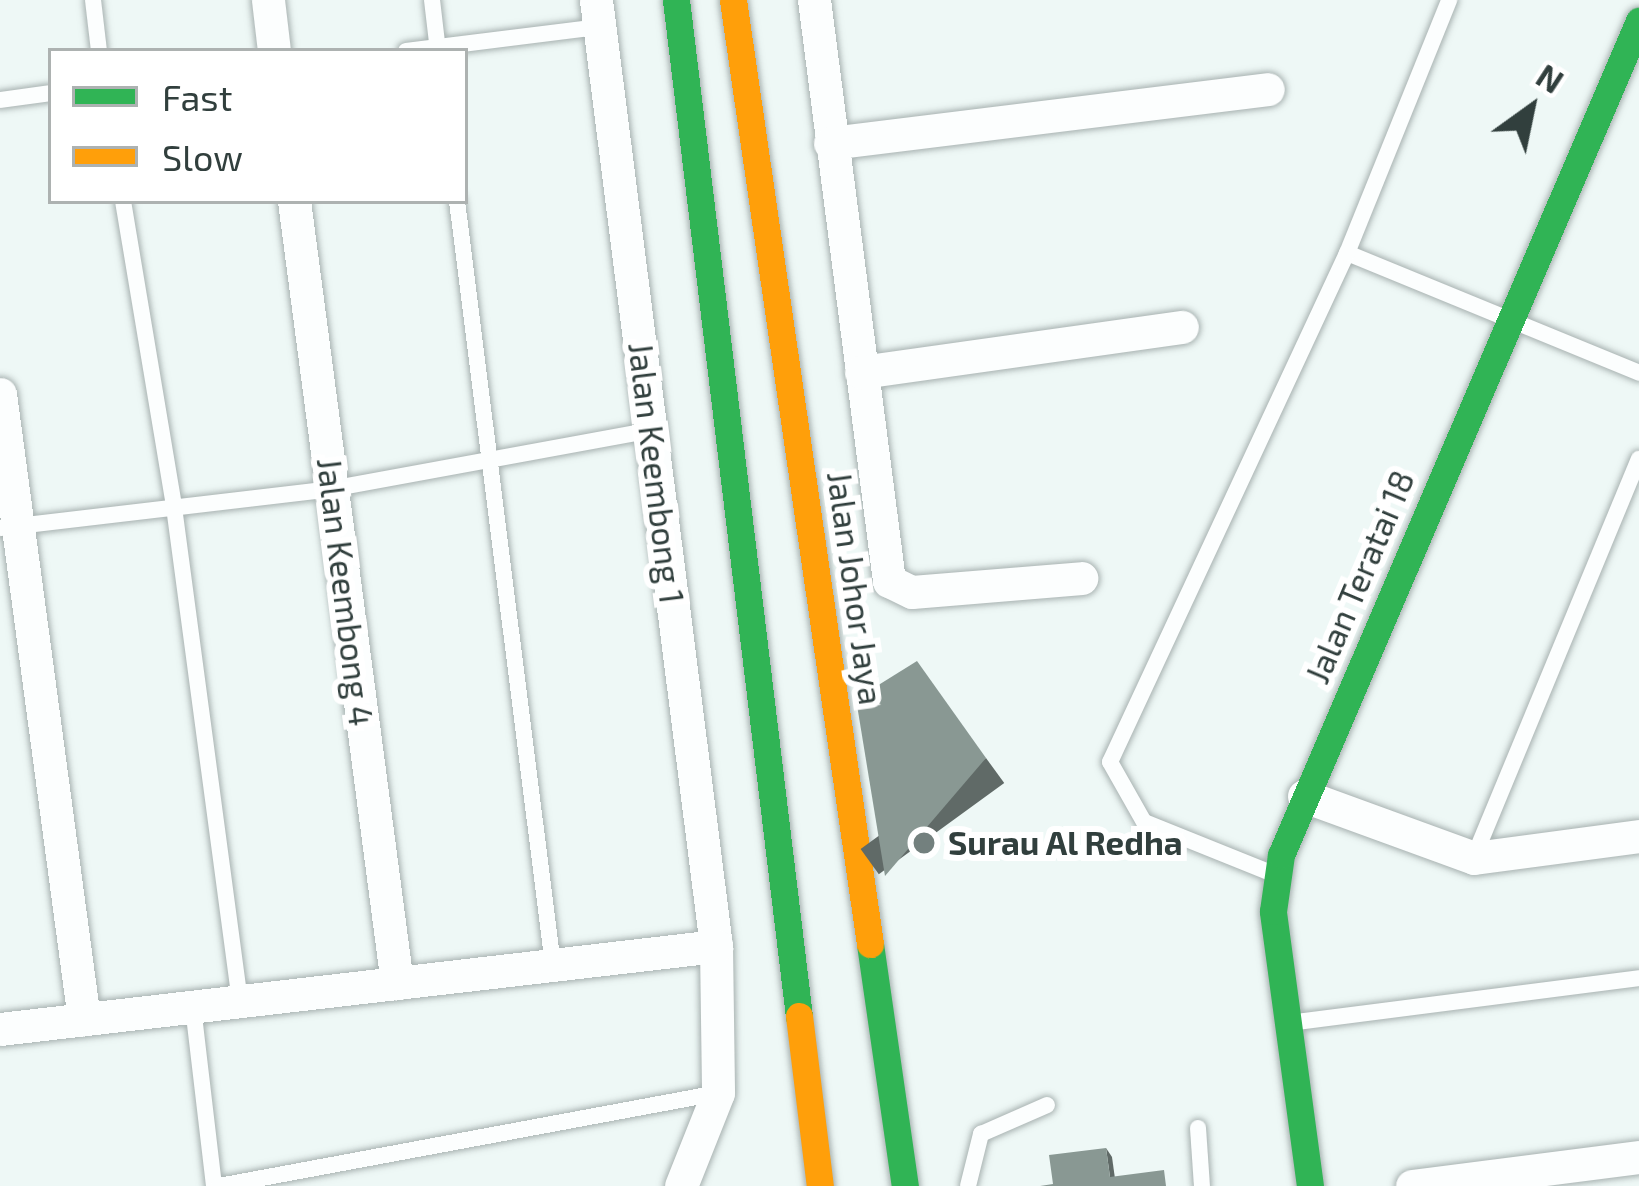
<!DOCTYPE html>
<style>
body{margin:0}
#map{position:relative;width:1639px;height:1186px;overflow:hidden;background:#eef8f6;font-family:"Exo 2",sans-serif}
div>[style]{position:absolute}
.roads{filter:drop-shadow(0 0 3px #a8b2b1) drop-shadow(0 0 3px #a8b2b1)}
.lane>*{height:16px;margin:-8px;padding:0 8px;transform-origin:8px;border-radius:8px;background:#fcfefe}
.street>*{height:33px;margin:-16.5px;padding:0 16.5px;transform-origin:16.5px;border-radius:16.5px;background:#fcfefe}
.fast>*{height:27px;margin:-13.5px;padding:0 13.5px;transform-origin:13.5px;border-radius:13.5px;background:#30b455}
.slow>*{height:27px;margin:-13.5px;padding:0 13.5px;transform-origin:13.5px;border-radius:13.5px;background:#ff9f0a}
.shaded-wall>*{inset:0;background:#606a67;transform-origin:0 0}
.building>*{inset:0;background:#899893}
.dots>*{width:33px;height:33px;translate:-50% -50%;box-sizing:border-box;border:6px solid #fff;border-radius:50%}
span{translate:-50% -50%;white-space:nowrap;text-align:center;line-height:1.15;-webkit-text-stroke:12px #fff;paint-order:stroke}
.street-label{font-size:33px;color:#313f3d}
.poi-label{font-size:33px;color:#313f3d;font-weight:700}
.left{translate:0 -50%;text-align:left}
.legend{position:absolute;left:48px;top:48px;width:420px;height:156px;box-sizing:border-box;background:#fff;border:3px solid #adb2b1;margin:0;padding:15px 21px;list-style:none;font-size:36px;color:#313f3d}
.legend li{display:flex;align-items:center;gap:24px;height:60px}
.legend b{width:60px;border:3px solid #adb2b1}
.north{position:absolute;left:1471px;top:48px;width:120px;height:120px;-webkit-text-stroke:9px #fff;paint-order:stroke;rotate:33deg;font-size:33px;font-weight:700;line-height:48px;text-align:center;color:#313f3d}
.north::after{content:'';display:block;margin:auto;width:42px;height:54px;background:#313f3d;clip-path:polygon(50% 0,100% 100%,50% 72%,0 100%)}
</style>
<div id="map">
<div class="roads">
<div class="lane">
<i style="left:93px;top:0;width:51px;rotate:83.3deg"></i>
<i style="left:432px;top:0;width:51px;rotate:83.3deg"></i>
<i style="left:406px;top:51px;width:195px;rotate:-7.1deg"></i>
<i style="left:0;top:100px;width:51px;rotate:-7.8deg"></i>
<i style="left:123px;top:201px;width:310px;rotate:80.5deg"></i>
<i style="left:174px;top:507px;width:498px;rotate:82.4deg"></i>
<i style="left:457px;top:201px;width:770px;rotate:82.84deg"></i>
<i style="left:1347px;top:253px;width:316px;rotate:22.3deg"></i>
<i style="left:0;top:528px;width:333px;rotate:-6.7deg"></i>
<i style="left:331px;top:489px;width:325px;rotate:-10.4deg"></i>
<i style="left:1474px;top:857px;width:431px;rotate:-67.5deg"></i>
<i style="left:1276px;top:875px;width:142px;rotate:-158.1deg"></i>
<i style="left:1144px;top:822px;width:69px;rotate:-119.5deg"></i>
<i style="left:1110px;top:762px;width:561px;rotate:-65.03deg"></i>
<i style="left:1347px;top:253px;width:273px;rotate:-68deg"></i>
<i style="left:193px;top:1007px;width:180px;rotate:83.3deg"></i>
<i style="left:1289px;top:1023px;width:353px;rotate:-7.3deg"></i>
<i style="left:1198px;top:1128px;width:58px;rotate:86.1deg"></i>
<i style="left:219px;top:1186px;width:508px;rotate:-10.56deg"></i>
<i style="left:968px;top:1186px;width:54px;rotate:-76deg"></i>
<i style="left:981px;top:1134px;width:72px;rotate:-23.7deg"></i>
</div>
<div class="street">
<i style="left:268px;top:0;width:51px;rotate:83.3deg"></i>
<i style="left:596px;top:0;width:954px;rotate:82.77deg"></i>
<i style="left:716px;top:946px;width:147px;rotate:89.2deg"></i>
<i style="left:718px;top:1093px;width:100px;rotate:111.7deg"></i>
<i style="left:814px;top:0;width:586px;rotate:82.64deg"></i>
<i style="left:889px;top:581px;width:25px;rotate:26deg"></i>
<i style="left:912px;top:592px;width:170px;rotate:-4.7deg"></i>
<i style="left:830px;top:143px;width:441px;rotate:-7deg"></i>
<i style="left:294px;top:201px;width:789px;rotate:82.5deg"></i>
<i style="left:861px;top:372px;width:324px;rotate:-8deg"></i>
<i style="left:0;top:394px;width:631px;rotate:82.35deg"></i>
<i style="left:1304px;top:796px;width:181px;rotate:20deg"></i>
<i style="left:1474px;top:858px;width:166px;rotate:-7.6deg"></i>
<i style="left:0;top:1029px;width:721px;rotate:-6.61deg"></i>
<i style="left:1412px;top:1186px;width:229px;rotate:-7.3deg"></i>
</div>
<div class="fast">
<i style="left:676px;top:0;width:1023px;rotate:83.1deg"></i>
<i style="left:870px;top:944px;width:245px;rotate:81.8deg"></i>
<i style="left:1310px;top:1186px;width:277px;rotate:-97.7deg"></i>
<i style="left:1273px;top:911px;width:57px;rotate:-81.9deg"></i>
<i style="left:1281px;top:855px;width:908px;rotate:-66.77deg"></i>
</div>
<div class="slow">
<i style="left:733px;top:0;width:954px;rotate:81.74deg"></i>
<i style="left:799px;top:1016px;width:171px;rotate:83deg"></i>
</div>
</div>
<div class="shaded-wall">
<i style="left:986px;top:758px;width:31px;height:155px;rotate:54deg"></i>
<i style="clip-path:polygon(1106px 1148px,1112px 1157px,1116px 1186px,1110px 1177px)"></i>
</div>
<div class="building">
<i style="clip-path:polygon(917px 661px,986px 758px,885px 876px,856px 699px)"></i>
<i style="clip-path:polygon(1106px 1148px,1110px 1177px,1164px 1170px,1166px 1186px,1040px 1186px,1053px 1184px,1049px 1155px)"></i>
</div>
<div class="dots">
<i style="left:924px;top:843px;background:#73807e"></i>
</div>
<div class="street-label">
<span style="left:656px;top:473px;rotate:83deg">Jalan Keembong 1</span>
<span style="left:1360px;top:577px;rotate:-67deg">Jalan Teratai 18</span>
<span style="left:855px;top:588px;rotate:82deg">Jalan Johor Jaya</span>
<span style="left:345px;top:592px;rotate:83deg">Jalan Keembong 4</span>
</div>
<div class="poi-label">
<span class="left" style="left:948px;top:843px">Surau Al Redha</span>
</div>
<ul class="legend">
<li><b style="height:15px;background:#30b455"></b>Fast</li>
<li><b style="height:15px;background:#ff9f0a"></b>Slow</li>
</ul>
<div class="north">N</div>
</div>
